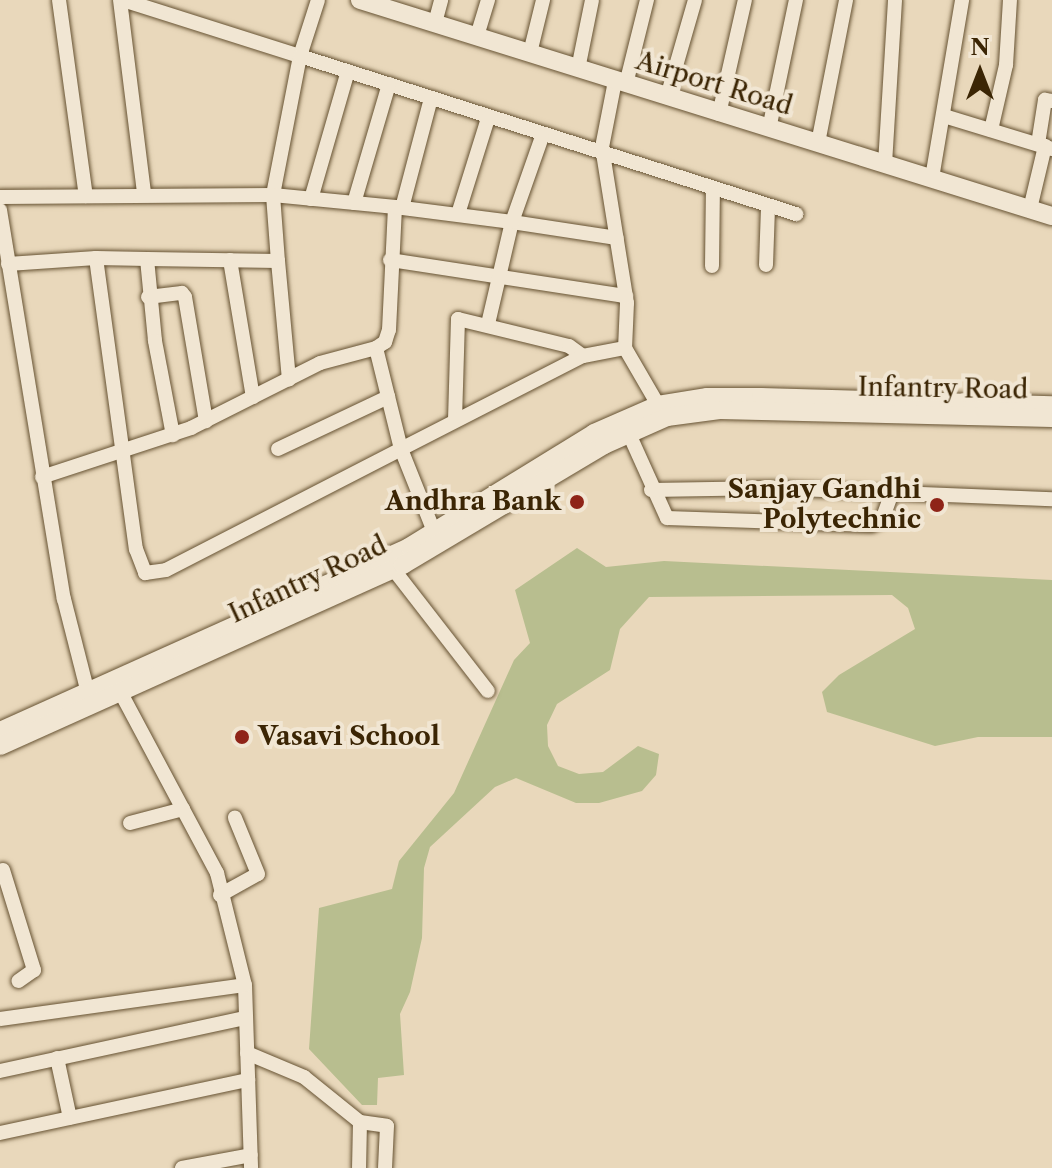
<!DOCTYPE html>
<style>
body{margin:0}
#map{position:relative;width:1052px;height:1168px;overflow:hidden;background:#e9d8bb;font-family:"Libre Caslon Text",serif}
div>[style]{position:absolute}
.green>*{inset:0;background:#b8be8f}
.roads{filter:drop-shadow(0 0 2px #665232) drop-shadow(0 0 2px #665232)}
.street>*{height:14px;margin:-7px;padding:0 7px;transform-origin:7px;border-radius:7px;background:#f1e6d3}
.secondary>*{height:18px;margin:-9px;padding:0 9px;transform-origin:9px;border-radius:9px;background:#f1e6d3}
.dots>*{width:22px;height:22px;translate:-50% -50%;box-sizing:border-box;border:4px solid #f1e6d3;border-radius:50%}
span{translate:-50% -50%;white-space:nowrap;text-align:center;line-height:1.15;-webkit-text-stroke:8px #f1e6d3;paint-order:stroke}
.street-label{font-size:26px;color:#3b2504}
.poi-label{font-size:26px;color:#3b2504;font-weight:700}
.right{translate:-100% -50%;text-align:right}
.left{translate:0 -50%;text-align:left}
.north{position:absolute;left:940px;top:32px;width:80px;height:80px;-webkit-text-stroke:6px #f1e6d3;paint-order:stroke;rotate:0deg;font-size:22px;font-weight:700;line-height:32px;text-align:center;color:#3b2504}
.north::after{content:'';display:block;margin:auto;width:28px;height:36px;background:#3b2504;clip-path:polygon(50% 0,100% 100%,50% 72%,0 100%)}
</style>
<div id="map">
<div class="green">
<i style="clip-path:polygon(577px 548px,606px 567px,664px 561px,1052px 580px,1052px 737px,978px 737px,935px 746px,827px 712px,822px 692px,839px 675px,915px 629px,908px 608px,892px 595px,649px 597px,620px 629px,610px 670px,557px 704px,547px 725px,548px 746px,558px 766px,579px 774px,603px 772px,638px 746px,659px 754px,656px 775px,642px 791px,599px 803px,576px 803px,516px 778px,495px 787px,430px 847px,424px 868px,422px 938px,410px 992px,400px 1014px,404px 1075px,378px 1078px,377px 1105px,362px 1105px,309px 1049px,319px 908px,392px 889px,399px 861px,454px 793px,514px 660px,530px 643px,515px 590px)"></i>
</div>
<div class="roads">
<div class="street">
<i style="left:59px;top:0;width:198px;rotate:82.2deg"></i>
<i style="left:120px;top:0;width:195px;rotate:82.9deg"></i>
<i style="left:123px;top:0;width:186px;rotate:17.6deg"></i>
<i style="left:300px;top:56px;width:142px;rotate:101deg"></i>
<i style="left:273px;top:195px;width:66px;rotate:85.7deg"></i>
<i style="left:318px;top:0;width:59px;rotate:107.8deg"></i>
<i style="left:300px;top:56px;width:521px;rotate:17.67deg"></i>
<i style="left:435px;top:23px;width:24px;rotate:-75deg"></i>
<i style="left:477px;top:36px;width:38px;rotate:-73deg"></i>
<i style="left:530px;top:53px;width:55px;rotate:-76.2deg"></i>
<i style="left:578px;top:69px;width:70px;rotate:-78.5deg"></i>
<i style="left:615px;top:81px;width:67px;rotate:101.1deg"></i>
<i style="left:602px;top:147px;width:158px;rotate:80.9deg"></i>
<i style="left:627px;top:303px;width:45px;rotate:92.5deg"></i>
<i style="left:626px;top:84px;width:87px;rotate:-76deg"></i>
<i style="left:667px;top:97px;width:101px;rotate:-73.9deg"></i>
<i style="left:719px;top:114px;width:117px;rotate:-77.2deg"></i>
<i style="left:944px;top:116px;width:113px;rotate:17deg"></i>
<i style="left:769px;top:129px;width:132px;rotate:-78.2deg"></i>
<i style="left:991px;top:130px;width:67px;rotate:-77deg"></i>
<i style="left:1006px;top:65px;width:65px;rotate:-86.5deg"></i>
<i style="left:818px;top:143px;width:146px;rotate:-78.9deg"></i>
<i style="left:1038px;top:144px;width:45px;rotate:-81deg"></i>
<i style="left:1045px;top:100px;width:7px;rotate:8deg"></i>
<i style="left:885px;top:164px;width:164px;rotate:-86.5deg"></i>
<i style="left:932px;top:178px;width:181px;rotate:-80.4deg"></i>
<i style="left:0;top:197px;width:273px;rotate:-0.4deg"></i>
<i style="left:273px;top:195px;width:123px;rotate:5.6deg"></i>
<i style="left:311px;top:199px;width:133px;rotate:-73.9deg"></i>
<i style="left:354px;top:203px;width:124px;rotate:-73.6deg"></i>
<i style="left:402px;top:208px;width:114px;rotate:-75.2deg"></i>
<i style="left:1030px;top:209px;width:65px;rotate:-76.6deg"></i>
<i style="left:0;top:210px;width:394px;rotate:80.7deg"></i>
<i style="left:64px;top:599px;width:105px;rotate:75.7deg"></i>
<i style="left:458px;top:214px;width:101px;rotate:-72.6deg"></i>
<i style="left:96px;top:258px;width:51px;rotate:1.1deg"></i>
<i style="left:147px;top:259px;width:82px;rotate:84.4deg"></i>
<i style="left:155px;top:341px;width:96px;rotate:79.2deg"></i>
<i style="left:147px;top:259px;width:131px;rotate:0.9deg"></i>
<i style="left:278px;top:261px;width:119px;rotate:84.7deg"></i>
<i style="left:230px;top:260px;width:139px;rotate:80.5deg"></i>
<i style="left:390px;top:260px;width:239px;rotate:8.7deg"></i>
<i style="left:8px;top:264px;width:88px;rotate:-3.9deg"></i>
<i style="left:96px;top:258px;width:294px;rotate:82.2deg"></i>
<i style="left:136px;top:549px;width:26px;rotate:69deg"></i>
<i style="left:145px;top:573px;width:21px;rotate:-8deg"></i>
<i style="left:166px;top:570px;width:264px;rotate:-27.2deg"></i>
<i style="left:401px;top:449px;width:97px;rotate:68.2deg"></i>
<i style="left:766px;top:265px;width:58px;rotate:-88deg"></i>
<i style="left:712px;top:266px;width:77px;rotate:-89.3deg"></i>
<i style="left:148px;top:297px;width:34px;rotate:-7deg"></i>
<i style="left:182px;top:293px;width:5px;rotate:53deg"></i>
<i style="left:185px;top:297px;width:126px;rotate:80.4deg"></i>
<i style="left:488px;top:324px;width:105px;rotate:-76.8deg"></i>
<i style="left:512px;top:222px;width:106px;rotate:8.7deg"></i>
<i style="left:376px;top:348px;width:11px;rotate:-34deg"></i>
<i style="left:385px;top:342px;width:13px;rotate:-72deg"></i>
<i style="left:389px;top:330px;width:123px;rotate:-87.2deg"></i>
<i style="left:395px;top:207px;width:118px;rotate:7.3deg"></i>
<i style="left:512px;top:222px;width:90px;rotate:-70.6deg"></i>
<i style="left:455px;top:420px;width:101px;rotate:-88.3deg"></i>
<i style="left:458px;top:319px;width:114px;rotate:13.7deg"></i>
<i style="left:569px;top:346px;width:17px;rotate:36deg"></i>
<i style="left:625px;top:425px;width:102px;rotate:65.7deg"></i>
<i style="left:667px;top:518px;width:204px;rotate:2deg"></i>
<i style="left:871px;top:525px;width:12px;rotate:-24deg"></i>
<i style="left:882px;top:520px;width:27px;rotate:-70deg"></i>
<i style="left:278px;top:449px;width:122px;rotate:-25.3deg"></i>
<i style="left:42px;top:477px;width:157px;rotate:-18.2deg"></i>
<i style="left:191px;top:428px;width:144px;rotate:-26.7deg"></i>
<i style="left:320px;top:363px;width:58px;rotate:-15deg"></i>
<i style="left:376px;top:348px;width:104px;rotate:76.1deg"></i>
<i style="left:401px;top:449px;width:204px;rotate:-27.1deg"></i>
<i style="left:583px;top:356px;width:43px;rotate:-10.8deg"></i>
<i style="left:625px;top:348px;width:66px;rotate:59.9deg"></i>
<i style="left:651px;top:490px;width:122px;rotate:-0.9deg"></i>
<i style="left:773px;top:488px;width:279px;rotate:2.3deg"></i>
<i style="left:394px;top:570px;width:153px;rotate:52.2deg"></i>
<i style="left:122px;top:695px;width:202px;rotate:61.9deg"></i>
<i style="left:217px;top:873px;width:115px;rotate:76deg"></i>
<i style="left:245px;top:985px;width:183px;rotate:88.1deg"></i>
<i style="left:130px;top:823px;width:55px;rotate:-14.8deg"></i>
<i style="left:3px;top:870px;width:105px;rotate:72.8deg"></i>
<i style="left:34px;top:970px;width:19px;rotate:145deg"></i>
<i style="left:220px;top:895px;width:43px;rotate:-28.9deg"></i>
<i style="left:258px;top:874px;width:61px;rotate:-112.3deg"></i>
<i style="left:0;top:1019px;width:247px;rotate:-7.9deg"></i>
<i style="left:247px;top:1053px;width:62px;rotate:22.8deg"></i>
<i style="left:304px;top:1077px;width:72px;rotate:38.8deg"></i>
<i style="left:360px;top:1122px;width:46px;rotate:91.2deg"></i>
<i style="left:57px;top:1058px;width:61px;rotate:77.8deg"></i>
<i style="left:0;top:1071px;width:251px;rotate:-12.2deg"></i>
<i style="left:360px;top:1122px;width:27px;rotate:8deg"></i>
<i style="left:387px;top:1126px;width:42px;rotate:92.7deg"></i>
<i style="left:0;top:1133px;width:254px;rotate:-12.1deg"></i>
<i style="left:182px;top:1168px;width:70px;rotate:-10.7deg"></i>
</div>
<div class="secondary">
<i style="left:360px;top:0;width:725px;rotate:17.34deg"></i>
<i style="left:0;top:731px;width:448px;rotate:-24.2deg"></i>
<i style="left:409px;top:547px;width:217px;rotate:-31.6deg"></i>
<i style="left:594px;top:433px;width:70px;rotate:-23.6deg"></i>
<i style="left:658px;top:405px;width:50px;rotate:-9.3deg"></i>
<i style="left:707px;top:397px;width:54px"></i>
<i style="left:761px;top:397px;width:291px;rotate:1.6deg"></i>
<i style="left:0;top:746px;width:442px;rotate:-24.2deg"></i>
<i style="left:403px;top:565px;width:234px;rotate:-30.8deg"></i>
<i style="left:604px;top:445px;width:69px;rotate:-24deg"></i>
<i style="left:667px;top:417px;width:53px;rotate:-7.5deg"></i>
<i style="left:720px;top:410px;width:332px;rotate:1.4deg"></i>
</div>
</div>
<div class="dots">
<i style="left:577px;top:502px;background:#8f2418"></i>
<i style="left:937px;top:505px;background:#8f2418"></i>
<i style="left:242px;top:737px;background:#8f2418"></i>
</div>
<div class="street-label">
<span style="left:714px;top:84px;rotate:17deg">Airport Road</span>
<span style="left:943px;top:389px;rotate:1deg">Infantry Road</span>
<span style="left:308px;top:580px;rotate:-25deg">Infantry Road</span>
</div>
<div class="poi-label">
<span class="right" style="left:921px;top:505px">Sanjay Gandhi<br>Polytechnic</span>
<span class="right" style="left:561px;top:502px">Andhra Bank</span>
<span class="left" style="left:258px;top:737px">Vasavi School</span>
</div>
<div class="north">N</div>
</div>
